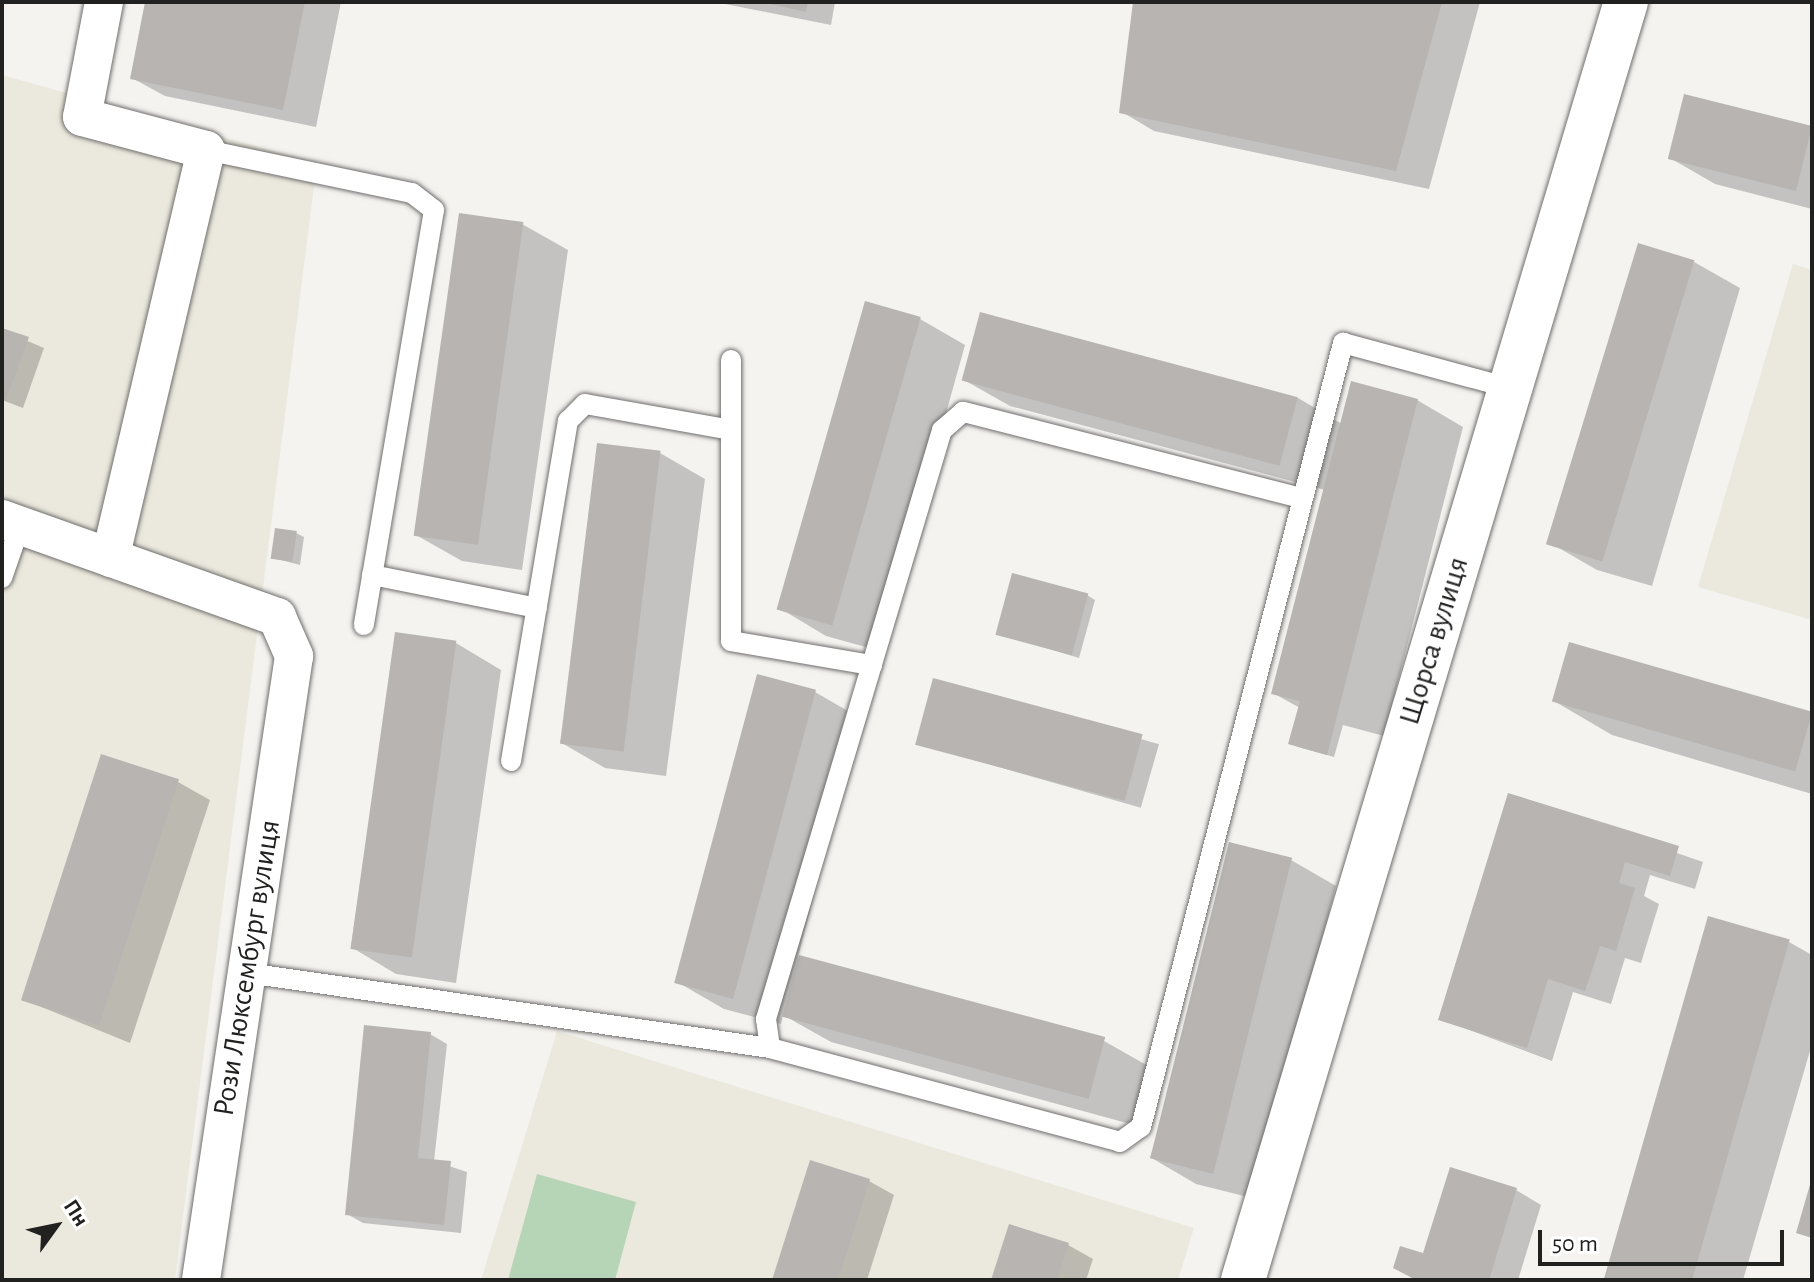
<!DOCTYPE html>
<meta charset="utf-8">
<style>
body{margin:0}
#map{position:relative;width:1814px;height:1282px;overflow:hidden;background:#f4f3f0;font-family:"Alegreya Sans",sans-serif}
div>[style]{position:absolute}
.built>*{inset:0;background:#ebe8dd}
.green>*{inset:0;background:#b6d5b7}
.shadow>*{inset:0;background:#0003;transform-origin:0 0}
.building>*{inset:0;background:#b7b4b2;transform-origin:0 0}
.roads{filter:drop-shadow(0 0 2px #6f6e6c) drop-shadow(0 0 2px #6f6e6c)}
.lane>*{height:20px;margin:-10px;padding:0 10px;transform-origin:10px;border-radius:10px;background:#fff}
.street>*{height:38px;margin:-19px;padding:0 19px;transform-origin:19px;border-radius:19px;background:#fff}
.secondary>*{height:44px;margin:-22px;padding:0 22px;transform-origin:22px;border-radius:22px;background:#fff}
span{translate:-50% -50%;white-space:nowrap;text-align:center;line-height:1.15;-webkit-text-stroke:6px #fff;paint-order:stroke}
.street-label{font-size:30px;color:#212120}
.frame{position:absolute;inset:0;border:4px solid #212120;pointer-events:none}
.north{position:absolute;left:16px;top:1186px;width:80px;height:80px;-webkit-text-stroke:6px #fff;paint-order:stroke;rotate:57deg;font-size:22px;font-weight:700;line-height:32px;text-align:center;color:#212120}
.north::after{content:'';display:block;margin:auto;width:28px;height:36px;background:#212120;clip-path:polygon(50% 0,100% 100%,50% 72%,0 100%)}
.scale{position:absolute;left:1538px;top:1230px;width:246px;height:36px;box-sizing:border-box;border:4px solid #212120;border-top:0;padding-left:10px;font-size:24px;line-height:28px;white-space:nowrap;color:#212120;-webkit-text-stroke:6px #fff;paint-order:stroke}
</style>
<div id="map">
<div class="built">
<i style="clip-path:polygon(2px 75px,317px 163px,175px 1280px,2px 1280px)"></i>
<i style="clip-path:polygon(1793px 264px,1812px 270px,1812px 620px,1698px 587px)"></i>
<i style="clip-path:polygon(557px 1031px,1194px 1228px,1178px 1280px,481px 1280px)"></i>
</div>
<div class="green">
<i style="clip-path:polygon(537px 1174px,636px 1202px,615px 1280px,508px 1280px)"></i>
</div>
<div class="shadow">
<i style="clip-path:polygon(147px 2px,341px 2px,316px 127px,165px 96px,132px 78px)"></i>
<i style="clip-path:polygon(715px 2px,835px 2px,831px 25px)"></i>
<i style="clip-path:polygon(1135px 2px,1480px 2px,1429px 189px,1154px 131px,1122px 112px)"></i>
<i style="clip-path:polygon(1812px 129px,1812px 209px,1715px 184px,1670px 158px)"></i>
<i style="clip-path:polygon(522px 224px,568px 250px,522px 570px,462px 561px,416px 535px)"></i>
<i style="clip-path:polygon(1694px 262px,1740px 288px,1652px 586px,1597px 570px,1552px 544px)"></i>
<i style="clip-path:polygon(920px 319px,965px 345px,880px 651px,826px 636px,781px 609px)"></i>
<i style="clip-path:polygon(2px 330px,44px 348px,23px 408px,2px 400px)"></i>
<i style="clip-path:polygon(964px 380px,1298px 398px,1342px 424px,1417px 400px,1463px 427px,1384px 736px,1343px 725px,1334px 757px,1298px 747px,1290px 743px,1300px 708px,1273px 693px,1325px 490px,1010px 406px)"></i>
<i style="clip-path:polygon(660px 453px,705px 479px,666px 776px,605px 768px,560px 742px)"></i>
<i style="clip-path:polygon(296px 533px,304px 537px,300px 565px,273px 558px)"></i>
<i style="clip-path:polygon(1087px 595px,1095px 600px,1079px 658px,999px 634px)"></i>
<i style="clip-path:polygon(396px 635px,456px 643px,501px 670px,456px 983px,396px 974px,351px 947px)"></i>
<i style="left:935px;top:680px;width:233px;height:66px;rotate:16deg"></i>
<i style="clip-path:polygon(815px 692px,860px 718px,798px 957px,1104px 1041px,1150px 1067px,1134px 1125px,831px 1042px,783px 1015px,781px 1024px,724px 1009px,679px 983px)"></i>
<i style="clip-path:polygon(1554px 701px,1812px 716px,1812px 794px,1612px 735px)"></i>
<i style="clip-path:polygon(178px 782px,210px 800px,130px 1043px,22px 999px)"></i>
<i style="clip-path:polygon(1509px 795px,1703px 862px,1695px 889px,1650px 875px,1644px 896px,1659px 904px,1641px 963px,1625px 958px,1611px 1004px,1573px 992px,1552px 1061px,1440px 1019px)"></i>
<i style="clip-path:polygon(1291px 860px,1336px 886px,1256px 1199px,1196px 1184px,1150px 1157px)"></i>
<i style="clip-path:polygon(1789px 942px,1812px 955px,1812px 1044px,1743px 1280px,1604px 1280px)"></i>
<i style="clip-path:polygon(430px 1034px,447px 1044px,434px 1161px,467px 1172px,461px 1233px,363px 1223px,347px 1214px)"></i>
<i style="clip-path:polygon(869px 1181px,894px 1195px,867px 1280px,774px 1280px)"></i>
<i style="clip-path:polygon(1516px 1190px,1541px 1205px,1518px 1280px,1417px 1280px,1425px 1256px)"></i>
<i style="clip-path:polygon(1068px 1245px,1093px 1259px,1086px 1280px,993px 1280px)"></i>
</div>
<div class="building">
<i style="clip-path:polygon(145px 2px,305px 2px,283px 110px,130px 79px)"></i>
<i style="clip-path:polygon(762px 2px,808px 2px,806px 12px)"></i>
<i style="clip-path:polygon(1133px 2px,1442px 2px,1396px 171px,1119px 113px)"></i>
<i style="left:1684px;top:94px;width:132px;height:67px;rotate:14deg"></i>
<i style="left:459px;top:213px;width:65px;height:326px;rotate:8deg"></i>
<i style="left:1638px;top:243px;width:59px;height:315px;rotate:17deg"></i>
<i style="left:865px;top:301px;width:58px;height:321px;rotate:16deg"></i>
<i style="left:980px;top:312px;width:329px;height:71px;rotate:15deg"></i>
<i style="clip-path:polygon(2px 328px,29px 337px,6px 400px,2px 398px)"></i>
<i style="clip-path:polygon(1351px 381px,1418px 399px,1327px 755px,1288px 744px,1300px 701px,1271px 694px)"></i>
<i style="left:597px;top:443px;width:64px;height:303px;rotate:7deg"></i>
<i style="left:275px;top:528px;width:22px;height:31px;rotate:8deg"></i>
<i style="left:1012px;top:573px;width:79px;height:64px;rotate:15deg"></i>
<i style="left:395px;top:632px;width:62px;height:320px;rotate:8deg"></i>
<i style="left:1569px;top:642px;width:253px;height:62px;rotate:16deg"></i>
<i style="left:757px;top:674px;width:61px;height:320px;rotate:15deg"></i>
<i style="left:933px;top:678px;width:217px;height:69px;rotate:15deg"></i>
<i style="left:101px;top:754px;width:82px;height:259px;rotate:18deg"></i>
<i style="clip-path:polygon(1508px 793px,1679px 846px,1670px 876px,1625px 862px,1619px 883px,1635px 888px,1616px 951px,1600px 946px,1585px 991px,1548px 979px,1527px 1048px,1438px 1020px)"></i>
<i style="left:1229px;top:842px;width:65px;height:326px;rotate:14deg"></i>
<i style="left:1708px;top:916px;width:85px;height:379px;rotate:16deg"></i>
<i style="left:799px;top:955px;width:317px;height:64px;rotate:15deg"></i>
<i style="clip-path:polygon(364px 1025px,431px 1032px,418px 1158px,451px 1161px,444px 1225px,345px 1215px)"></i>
<i style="clip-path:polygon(810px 1160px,870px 1179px,838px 1280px,772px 1280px)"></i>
<i style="clip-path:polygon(1450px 1167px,1517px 1188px,1489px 1280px,1416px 1280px,1393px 1268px,1400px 1246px,1423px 1253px)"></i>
<i style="clip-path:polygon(1811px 1181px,1812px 1181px,1812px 1238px,1796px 1233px)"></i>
<i style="clip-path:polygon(1009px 1224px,1069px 1243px,1057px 1280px,991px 1280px)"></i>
</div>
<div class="roads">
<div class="lane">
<i style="left:206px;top:150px;width:210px;rotate:11.8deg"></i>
<i style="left:412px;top:193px;width:28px;rotate:38deg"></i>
<i style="left:434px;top:210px;width:421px;rotate:99.6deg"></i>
<i style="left:731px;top:360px;width:281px;rotate:90deg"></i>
<i style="left:731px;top:641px;width:143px;rotate:9.7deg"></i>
<i style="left:1301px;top:498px;width:349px;rotate:-165.7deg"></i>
<i style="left:963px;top:412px;width:28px;rotate:139deg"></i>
<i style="left:942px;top:430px;width:615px;rotate:106.64deg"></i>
<i style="left:766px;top:1019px;width:29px;rotate:82deg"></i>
<i style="left:770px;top:1048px;width:362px;rotate:15deg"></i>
<i style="left:1120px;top:1142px;width:26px;rotate:-36deg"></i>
<i style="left:1141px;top:1127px;width:810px;rotate:-75.55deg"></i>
<i style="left:1343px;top:343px;width:173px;rotate:15.1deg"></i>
<i style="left:372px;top:575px;width:168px;rotate:11.3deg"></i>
<i style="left:2px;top:578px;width:55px;rotate:-70.9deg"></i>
<i style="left:511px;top:761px;width:345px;rotate:-80.5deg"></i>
<i style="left:568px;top:421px;width:24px;rotate:-45deg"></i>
<i style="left:585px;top:404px;width:148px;rotate:10.1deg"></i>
<i style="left:247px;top:973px;width:528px;rotate:8.16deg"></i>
</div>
<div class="street">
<i style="left:104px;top:2px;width:117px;rotate:100.8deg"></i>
<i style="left:82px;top:117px;width:128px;rotate:14.9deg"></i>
<i style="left:206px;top:150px;width:419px;rotate:103.2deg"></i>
<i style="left:2px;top:519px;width:292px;rotate:19.6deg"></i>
<i style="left:277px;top:617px;width:43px;rotate:66.4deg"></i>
<i style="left:294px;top:656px;width:631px;rotate:98.48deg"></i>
</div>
<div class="secondary">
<i style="left:1243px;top:1280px;width:1334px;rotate:-73.32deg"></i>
</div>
</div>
<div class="street-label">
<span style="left:1434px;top:641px;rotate:-73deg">Щорса вулиця</span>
<span style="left:247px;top:968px;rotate:-81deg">Рози Люксембург вулиця</span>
</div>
<div class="frame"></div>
<div class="north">Пн</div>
<div class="scale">50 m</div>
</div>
